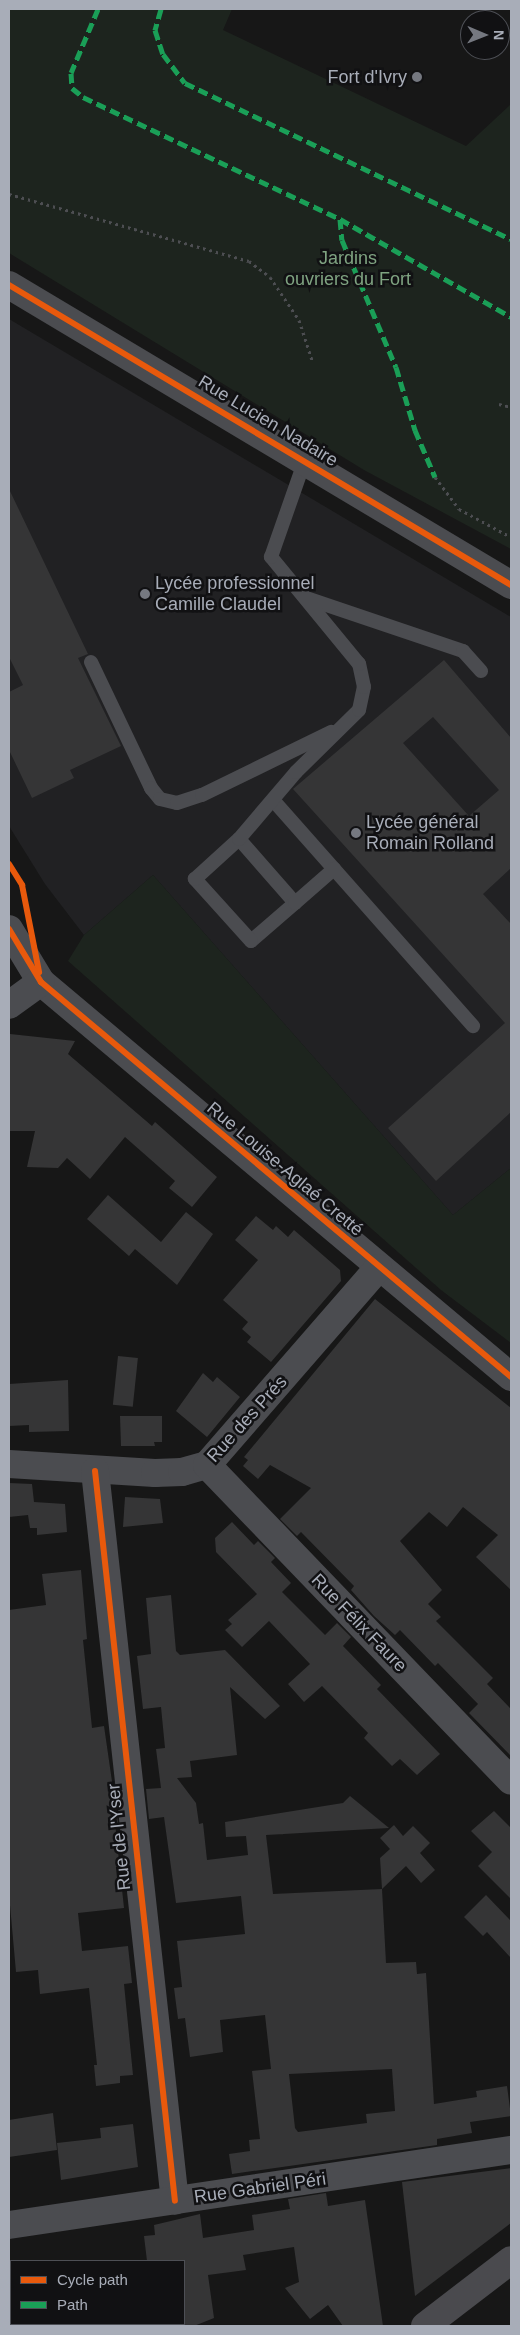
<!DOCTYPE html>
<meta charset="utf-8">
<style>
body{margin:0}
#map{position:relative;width:520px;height:2335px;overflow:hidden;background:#171717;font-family:Helvetica,sans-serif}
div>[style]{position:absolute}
.built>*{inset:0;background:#212123}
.green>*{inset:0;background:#1d241e}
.building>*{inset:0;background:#353536;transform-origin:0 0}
.path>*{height:3px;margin-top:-1.5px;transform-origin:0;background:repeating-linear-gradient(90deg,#4d4e52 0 2.5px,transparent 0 6.5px)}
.service>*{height:14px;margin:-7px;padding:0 7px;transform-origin:7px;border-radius:7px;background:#4b4c50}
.minor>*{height:28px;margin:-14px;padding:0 14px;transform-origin:14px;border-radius:14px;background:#4b4c50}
.secondary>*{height:28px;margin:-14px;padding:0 14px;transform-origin:14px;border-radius:14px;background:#4a4a4e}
.quiet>*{height:5px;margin-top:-2.5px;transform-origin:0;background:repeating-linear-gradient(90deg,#1a9f57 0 10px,transparent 0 15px)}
.cycleway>*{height:6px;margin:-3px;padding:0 3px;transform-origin:3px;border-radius:3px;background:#e8590c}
.dots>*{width:14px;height:14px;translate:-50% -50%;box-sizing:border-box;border:2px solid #111113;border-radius:50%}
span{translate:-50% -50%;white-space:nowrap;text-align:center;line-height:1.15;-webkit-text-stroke:5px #111113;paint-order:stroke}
.poi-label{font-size:18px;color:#a8adb8}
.right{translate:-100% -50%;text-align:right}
.left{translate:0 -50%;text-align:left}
.park-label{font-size:18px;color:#7fa381}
.street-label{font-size:18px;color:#a8adb8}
.frame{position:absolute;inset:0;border:10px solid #a8adb8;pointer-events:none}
.legend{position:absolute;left:10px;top:2260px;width:175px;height:65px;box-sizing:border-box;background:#111113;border:1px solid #4d4f55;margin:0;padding:6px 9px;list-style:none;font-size:15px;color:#a8adb8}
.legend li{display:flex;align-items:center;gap:10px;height:25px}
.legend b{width:25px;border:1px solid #4d4f55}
.north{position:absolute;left:460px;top:10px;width:50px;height:50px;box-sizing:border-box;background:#111113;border:1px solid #4d4f55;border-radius:50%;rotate:91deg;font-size:14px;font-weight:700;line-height:20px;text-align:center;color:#a8adb8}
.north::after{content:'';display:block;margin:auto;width:18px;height:22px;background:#757880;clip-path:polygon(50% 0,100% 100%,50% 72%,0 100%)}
</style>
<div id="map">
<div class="built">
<i style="clip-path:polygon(9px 319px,511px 617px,511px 1168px,453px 1215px,153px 875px,84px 935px,45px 884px,9px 826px)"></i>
</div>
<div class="green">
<i style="clip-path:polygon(9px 9px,232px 9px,223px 30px,466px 146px,511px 104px,511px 549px,364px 470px,9px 253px)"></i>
<i style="clip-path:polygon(153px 875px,453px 1215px,511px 1168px,511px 1343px,441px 1290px,68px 961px,84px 935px)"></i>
</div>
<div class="building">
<i style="clip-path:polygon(9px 489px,88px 654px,78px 658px,121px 746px,70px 770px,74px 778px,32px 798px,9px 750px,9px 692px,23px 685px,9px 657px)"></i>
<i style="clip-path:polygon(evenodd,444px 660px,511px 738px,511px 868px,483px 894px,511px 924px,511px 1112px,436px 1181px,388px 1128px,505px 1023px,293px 789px,444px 660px,433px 717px,499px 790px,469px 816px,403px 743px,433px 717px)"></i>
<i style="clip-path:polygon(10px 1034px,75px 1041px,68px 1054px,152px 1126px,155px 1122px,217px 1177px,192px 1207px,169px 1188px,175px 1181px,125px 1137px,90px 1179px,67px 1158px,58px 1168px,27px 1167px,35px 1131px,9px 1131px)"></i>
<i style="clip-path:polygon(108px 1195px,161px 1242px,186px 1212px,213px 1234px,177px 1285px,135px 1249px,129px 1256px,87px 1219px)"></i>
<i style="clip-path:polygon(256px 1216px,273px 1230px,276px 1226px,288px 1237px,294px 1230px,340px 1270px,341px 1281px,271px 1362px,247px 1342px,251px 1337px,242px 1329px,248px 1322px,223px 1300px,258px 1260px,235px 1240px)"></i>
<i style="clip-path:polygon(375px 1299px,511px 1408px,511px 1590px,476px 1557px,498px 1535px,463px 1507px,447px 1527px,429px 1512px,400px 1541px,442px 1590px,428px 1604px,441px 1617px,436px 1621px,493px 1678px,487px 1684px,511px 1709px,511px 1756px,469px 1713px,478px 1704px,438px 1663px,435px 1666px,400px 1630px,395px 1635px,374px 1616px,351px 1590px,354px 1586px,301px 1532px,297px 1536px,280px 1519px,311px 1488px,270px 1465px,258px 1479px,243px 1466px,248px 1460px,244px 1457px)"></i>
<i style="left:118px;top:1356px;width:20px;height:49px;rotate:6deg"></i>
<i style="clip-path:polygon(203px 1373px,213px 1382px,217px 1377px,240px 1397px,207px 1437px,176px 1411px)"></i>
<i style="clip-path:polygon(68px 1380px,69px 1431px,29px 1432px,29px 1425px,9px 1426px,9px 1384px)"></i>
<i style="clip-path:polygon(120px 1416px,162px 1416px,162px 1442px,154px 1442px,155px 1446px,121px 1446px)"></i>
<i style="clip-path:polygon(9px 1483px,32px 1484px,34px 1502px,65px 1504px,67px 1532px,37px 1535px,37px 1528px,30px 1528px,28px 1515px,9px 1517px)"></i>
<i style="clip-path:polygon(125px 1497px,160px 1499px,163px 1523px,123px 1527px)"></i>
<i style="clip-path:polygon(232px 1522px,254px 1545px,258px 1541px,275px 1558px,271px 1562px,291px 1583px,282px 1592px,325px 1635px,337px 1623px,351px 1637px,343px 1646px,381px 1685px,377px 1689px,440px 1754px,417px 1775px,400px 1759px,392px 1766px,364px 1738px,368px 1733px,322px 1686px,304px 1702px,288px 1684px,310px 1664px,269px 1621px,242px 1647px,225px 1630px,232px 1624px,228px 1620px,257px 1594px,216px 1552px,215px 1538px)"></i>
<i style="clip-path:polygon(81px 1570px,87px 1639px,83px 1640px,92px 1728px,104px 1726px,118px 1823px,115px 1823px,124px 1908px,78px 1913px,82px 1951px,128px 1946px,132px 1983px,124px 1984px,133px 2075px,120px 2076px,120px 2083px,96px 2086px,94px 2065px,97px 2065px,89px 1988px,40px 1994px,38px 1970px,16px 1972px,9px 1894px,9px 1610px,46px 1605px,42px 1574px)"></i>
<i style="clip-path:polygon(evenodd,171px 1595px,176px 1651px,180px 1655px,225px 1650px,280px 1706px,265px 1719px,230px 1687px,237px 1755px,190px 1761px,192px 1777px,177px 1778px,196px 1803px,199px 1824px,203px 1823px,207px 1860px,248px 1855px,246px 1836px,226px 1837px,225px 1822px,343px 1803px,350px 1796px,389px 1828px,266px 1835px,273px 1894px,382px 1889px,386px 1963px,416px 1962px,417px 1974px,426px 1973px,434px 2104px,477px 2097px,476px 2091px,507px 2086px,511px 2116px,470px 2122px,472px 2133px,437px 2139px,437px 2145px,232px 2174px,229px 2154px,250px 2151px,249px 2140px,260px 2139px,252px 2071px,271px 2069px,265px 2015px,220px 2020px,223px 2052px,190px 2057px,185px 2018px,178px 2019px,174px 1988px,182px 1987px,177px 1941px,245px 1934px,241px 1896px,176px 1903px,164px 1817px,149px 1819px,146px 1789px,161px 1788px,156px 1749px,165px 1748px,161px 1707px,143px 1709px,137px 1656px,151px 1654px,146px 1598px,171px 1595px,392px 2069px,395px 2111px,366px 2114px,367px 2123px,298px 2132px,295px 2128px,289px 2074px,392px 2069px)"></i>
<i style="clip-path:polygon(494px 1811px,511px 1828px,511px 1899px,478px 1866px,492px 1852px,471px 1831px)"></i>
<i style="clip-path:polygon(394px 1825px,403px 1836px,413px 1826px,430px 1843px,420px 1853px,435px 1870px,421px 1883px,406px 1866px,382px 1889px,380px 1858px,390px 1849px,380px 1838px)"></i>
<i style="clip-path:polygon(486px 1895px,511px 1921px,511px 1958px,487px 1932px,483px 1936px,464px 1917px)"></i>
<i style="clip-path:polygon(53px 2113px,57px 2150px,9px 2157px,9px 2120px)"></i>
<i style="clip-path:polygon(133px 2124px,138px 2167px,61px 2180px,57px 2143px,101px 2138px,100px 2128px)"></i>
<i style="clip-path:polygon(511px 2168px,511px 2223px,415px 2296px,402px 2182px)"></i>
<i style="clip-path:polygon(326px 2193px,328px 2206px,365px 2200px,383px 2326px,343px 2326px,328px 2305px,310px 2319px,285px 2288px,299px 2282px,294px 2247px,243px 2255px,246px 2270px,208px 2275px,214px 2318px,194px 2326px,184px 2326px,184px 2261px,147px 2261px,144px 2236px,155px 2235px,154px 2225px,200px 2214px,203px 2238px,254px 2230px,252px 2215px,290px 2209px,288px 2199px)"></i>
</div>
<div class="path">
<i style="left:9px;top:194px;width:249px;rotate:15.6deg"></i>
<i style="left:249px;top:261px;width:26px;rotate:37deg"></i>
<i style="left:270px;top:277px;width:52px;rotate:56deg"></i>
<i style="left:299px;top:320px;width:45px;rotate:72deg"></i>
<i style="left:499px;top:404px;width:12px;rotate:14deg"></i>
<i style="left:435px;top:477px;width:40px;rotate:53deg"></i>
<i style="left:459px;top:509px;width:59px;rotate:28.3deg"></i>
</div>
<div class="service">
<i style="left:306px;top:598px;width:166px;rotate:18.7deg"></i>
<i style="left:463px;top:651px;width:27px;rotate:48deg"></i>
<i style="left:91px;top:662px;width:140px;rotate:64.5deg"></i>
<i style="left:151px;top:788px;width:14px;rotate:51deg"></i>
<i style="left:160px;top:799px;width:17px;rotate:13deg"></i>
<i style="left:177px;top:803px;width:26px;rotate:-18deg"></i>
<i style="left:202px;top:795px;width:144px;rotate:-26deg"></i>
<i style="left:273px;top:800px;width:302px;rotate:48.5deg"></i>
<i style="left:239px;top:839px;width:85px;rotate:48.8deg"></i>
<i style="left:295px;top:903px;width:58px;rotate:139.2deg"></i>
<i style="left:251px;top:941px;width:84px;rotate:-132.1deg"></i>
<i style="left:195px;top:879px;width:59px;rotate:-42.3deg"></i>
<i style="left:239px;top:839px;width:88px;rotate:-49.6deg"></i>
<i style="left:296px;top:772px;width:88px;rotate:-44.5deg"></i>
<i style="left:359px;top:710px;width:24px;rotate:-78deg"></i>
<i style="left:364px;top:687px;width:24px;rotate:-102deg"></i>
<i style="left:359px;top:664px;width:139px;rotate:-129.4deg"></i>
<i style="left:271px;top:557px;width:103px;rotate:-70.7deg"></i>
<i style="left:295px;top:903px;width:52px;rotate:-41.1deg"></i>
</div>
<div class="minor">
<i style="left:9px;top:285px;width:585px;rotate:30.86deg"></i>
<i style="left:9px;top:929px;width:62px;rotate:58.9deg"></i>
<i style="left:41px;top:982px;width:614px;rotate:40.04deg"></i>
<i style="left:9px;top:1005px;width:39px;rotate:-36deg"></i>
<i style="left:9px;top:1464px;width:146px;rotate:3.5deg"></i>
<i style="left:155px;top:1473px;width:27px;rotate:-2deg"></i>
<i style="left:182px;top:1472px;width:26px;rotate:-16deg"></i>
<i style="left:207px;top:1465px;width:261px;rotate:-49deg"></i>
<i style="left:207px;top:1465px;width:438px;rotate:46.1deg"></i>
<i style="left:95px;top:1471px;width:734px;rotate:83.75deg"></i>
<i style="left:9px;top:2225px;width:508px;rotate:-8.5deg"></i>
</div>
<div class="secondary">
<i style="left:425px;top:2326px;width:108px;rotate:-37.5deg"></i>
</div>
<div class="quiet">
<i style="left:98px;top:9px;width:69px;rotate:112.9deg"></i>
<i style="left:71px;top:73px;width:15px;rotate:86deg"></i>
<i style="left:72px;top:88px;width:14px;rotate:39deg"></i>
<i style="left:83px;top:97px;width:284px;rotate:25.4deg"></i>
<i style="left:340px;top:219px;width:197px;rotate:29.8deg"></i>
<i style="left:161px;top:9px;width:22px;rotate:106deg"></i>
<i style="left:155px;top:30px;width:25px;rotate:72deg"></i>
<i style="left:163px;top:54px;width:36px;rotate:53deg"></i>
<i style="left:185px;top:83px;width:361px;rotate:25.6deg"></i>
<i style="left:340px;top:219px;width:21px;rotate:85deg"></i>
<i style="left:342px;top:240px;width:138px;rotate:67deg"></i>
<i style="left:396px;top:367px;width:66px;rotate:73.2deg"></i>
<i style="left:415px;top:430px;width:51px;rotate:66.9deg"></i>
</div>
<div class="cycleway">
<i style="left:9px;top:285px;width:585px;rotate:30.86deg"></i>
<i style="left:9px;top:864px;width:25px;rotate:58deg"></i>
<i style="left:22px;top:885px;width:89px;rotate:78.9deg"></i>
<i style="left:9px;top:929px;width:62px;rotate:58.9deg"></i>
<i style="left:41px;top:982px;width:614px;rotate:40.04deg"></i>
<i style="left:95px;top:1471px;width:734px;rotate:83.75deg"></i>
</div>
<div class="dots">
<i style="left:417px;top:77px;background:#757880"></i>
<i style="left:145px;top:594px;background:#757880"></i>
<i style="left:356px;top:833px;background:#757880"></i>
</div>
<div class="poi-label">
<span class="right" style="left:407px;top:77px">Fort d'Ivry</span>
<span class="left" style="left:155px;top:594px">Lycée professionnel<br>Camille Claudel</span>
<span class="left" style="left:366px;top:833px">Lycée général<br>Romain Rolland</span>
</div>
<div class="park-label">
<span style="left:348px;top:269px">Jardins<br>ouvriers du Fort</span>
</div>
<div class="street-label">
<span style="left:268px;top:421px;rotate:31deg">Rue Lucien Nadaire</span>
<span style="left:285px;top:1169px;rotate:40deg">Rue Louise-Aglaé Cretté</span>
<span style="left:247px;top:1419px;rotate:-48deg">Rue des Prés</span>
<span style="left:359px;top:1623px;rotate:46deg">Rue Félix Faure</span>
<span style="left:119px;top:1837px;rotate:-96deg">Rue de l'Yser</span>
<span style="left:260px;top:2188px;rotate:-8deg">Rue Gabriel Péri</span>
</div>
<div class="frame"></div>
<ul class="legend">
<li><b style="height:6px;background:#e8590c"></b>Cycle path</li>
<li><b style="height:6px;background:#1a9f57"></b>Path</li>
</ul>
<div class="north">N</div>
</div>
